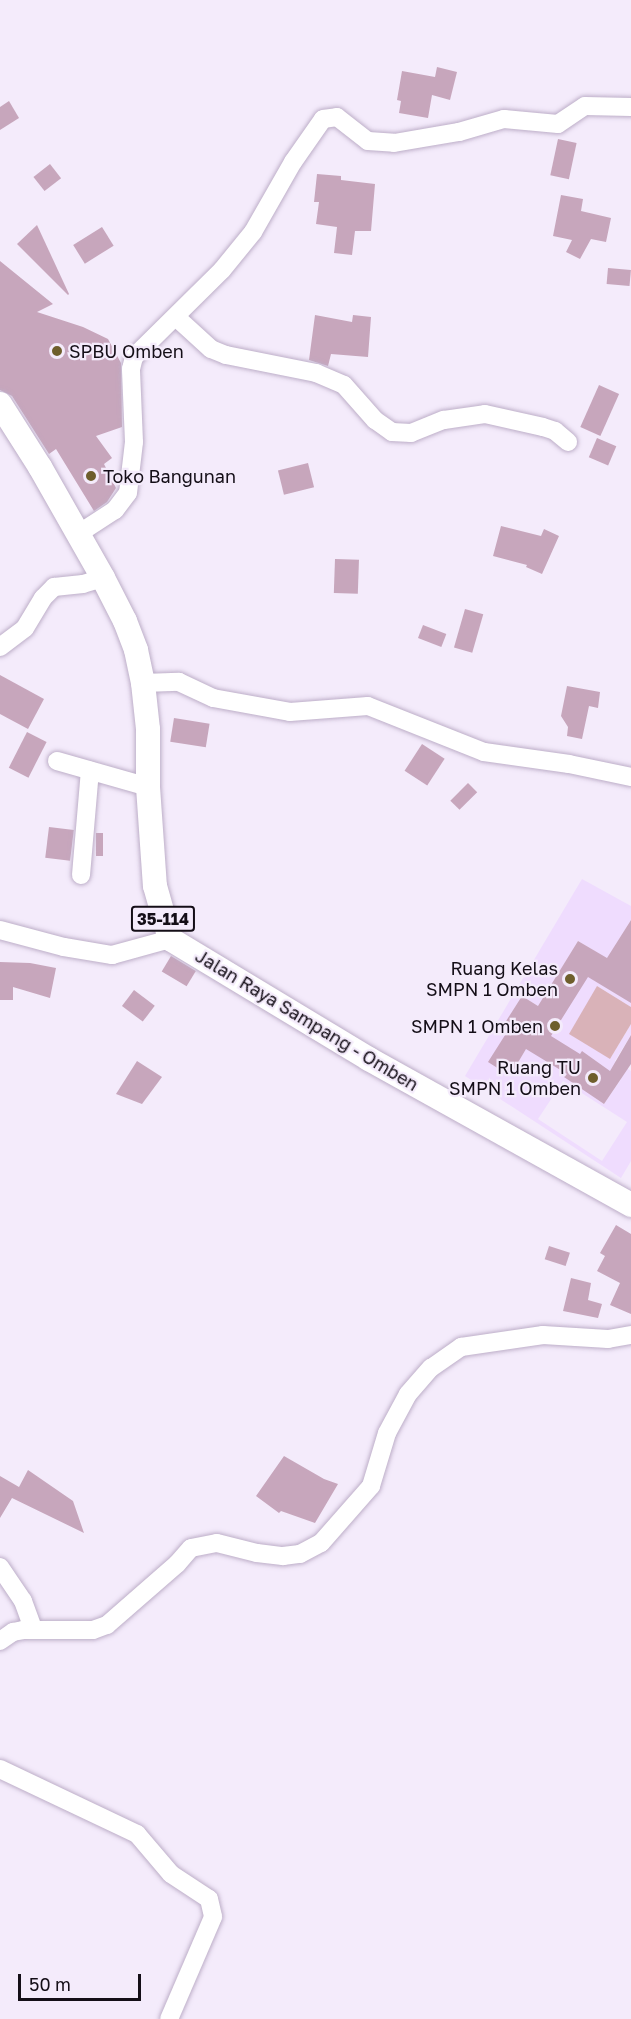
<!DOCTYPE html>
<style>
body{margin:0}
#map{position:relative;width:631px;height:2019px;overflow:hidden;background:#f4ebfb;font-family:"Golos Text",sans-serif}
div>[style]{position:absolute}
.built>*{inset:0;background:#efdcfe}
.green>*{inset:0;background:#d9b2b8}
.building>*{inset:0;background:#c7a6bc;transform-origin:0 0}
.roads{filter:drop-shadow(0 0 2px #bdaec8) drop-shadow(0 0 2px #bdaec8)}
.minor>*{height:18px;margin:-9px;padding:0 9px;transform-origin:9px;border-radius:9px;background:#fff}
.major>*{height:24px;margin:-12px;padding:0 12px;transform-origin:12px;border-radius:12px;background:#fff}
.dots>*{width:16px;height:16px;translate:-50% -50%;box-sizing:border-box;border:3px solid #f4ebfb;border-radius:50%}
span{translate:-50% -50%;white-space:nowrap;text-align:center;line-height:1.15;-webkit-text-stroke:4.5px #f4ebfb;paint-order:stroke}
.shield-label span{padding:2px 4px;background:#f4ebfb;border:2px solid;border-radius:4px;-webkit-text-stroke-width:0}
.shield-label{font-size:16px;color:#140e17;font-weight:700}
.poi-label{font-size:18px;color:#140e17}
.left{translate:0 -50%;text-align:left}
.right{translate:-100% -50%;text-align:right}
.street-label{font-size:18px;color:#140e17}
.scale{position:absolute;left:18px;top:1974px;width:123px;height:27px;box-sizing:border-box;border:3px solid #140e17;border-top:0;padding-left:8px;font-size:18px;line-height:21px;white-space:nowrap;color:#140e17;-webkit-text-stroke:4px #f4ebfb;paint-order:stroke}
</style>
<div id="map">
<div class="built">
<i style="clip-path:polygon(evenodd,582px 879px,631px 906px,631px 920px,594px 980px,625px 999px,631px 990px,631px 1007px,597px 986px,610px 1059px,631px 1024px,631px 1035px,615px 1061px,631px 1071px,631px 1161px,621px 1178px,465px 1076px,582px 879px,578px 941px,601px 955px,540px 1004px,578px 941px,582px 879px,522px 996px,546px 1011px,526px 1044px,502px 1028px,522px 996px,582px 879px,527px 1047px,510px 1075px,489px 1062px,527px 1047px,582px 879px,582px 1052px,621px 1079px,604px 1104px,565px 1077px,582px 1052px,582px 879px,563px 1081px,627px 1122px,602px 1161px,538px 1119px,563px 1081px)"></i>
</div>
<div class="green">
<i style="clip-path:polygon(597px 986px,631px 1007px,631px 1024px,610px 1059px,569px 1034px)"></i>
</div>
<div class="building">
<i style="clip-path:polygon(437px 67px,457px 72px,450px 100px,432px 95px,428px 118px,399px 113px,401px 101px,397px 100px,402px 71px,435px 77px)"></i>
<i style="clip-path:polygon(9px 101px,19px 118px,0 130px,0 107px)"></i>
<i style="left:558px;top:139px;width:19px;height:37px;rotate:12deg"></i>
<i style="left:50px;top:164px;width:18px;height:21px;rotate:52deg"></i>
<i style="clip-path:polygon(317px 174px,341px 176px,341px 180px,375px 184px,371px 231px,355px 231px,352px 255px,334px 253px,337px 227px,316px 224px,319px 202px,314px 202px)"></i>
<i style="clip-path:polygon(561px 195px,583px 199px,581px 211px,611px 218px,606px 242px,591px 239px,580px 259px,566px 252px,572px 240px,553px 236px)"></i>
<i style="clip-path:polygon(37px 225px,69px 294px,68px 295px,17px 244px)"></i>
<i style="left:102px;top:227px;width:22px;height:34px;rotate:58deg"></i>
<i style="clip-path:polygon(0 261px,53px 304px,37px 312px,83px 327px,108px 339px,121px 363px,122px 427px,96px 436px,112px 458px,104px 464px,116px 488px,107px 502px,94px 511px,56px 449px,49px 454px,12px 396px,0 390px)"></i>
<i style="left:608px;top:268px;width:23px;height:16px;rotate:5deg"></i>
<i style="clip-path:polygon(315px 315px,352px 322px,353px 315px,371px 317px,368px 357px,331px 354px,328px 366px,309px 360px)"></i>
<i style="left:599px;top:385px;width:22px;height:46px;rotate:24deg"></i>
<i style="left:597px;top:438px;width:21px;height:21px;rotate:23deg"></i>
<i style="left:308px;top:463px;width:25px;height:31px;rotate:76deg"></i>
<i style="clip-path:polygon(501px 526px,541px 536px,544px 529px,559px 536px,542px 574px,526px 567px,527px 565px,493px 556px)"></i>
<i style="left:335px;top:559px;width:24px;height:34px;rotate:2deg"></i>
<i style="left:465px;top:609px;width:19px;height:40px;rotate:16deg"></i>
<i style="left:423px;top:625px;width:25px;height:14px;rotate:21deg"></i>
<i style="clip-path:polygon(0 675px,44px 699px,28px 729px,0 714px)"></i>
<i style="clip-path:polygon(567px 686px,600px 692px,598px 708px,589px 706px,582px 739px,567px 736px,568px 727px,561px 716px)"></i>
<i style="left:174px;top:718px;width:36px;height:24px;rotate:9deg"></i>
<i style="left:27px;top:732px;width:22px;height:40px;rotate:27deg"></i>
<i style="left:422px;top:744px;width:27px;height:32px;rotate:33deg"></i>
<i style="left:468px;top:783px;width:13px;height:25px;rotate:45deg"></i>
<i style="left:49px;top:827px;width:25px;height:31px;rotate:7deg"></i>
<i style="left:96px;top:833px;width:7px;height:23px"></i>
<i style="clip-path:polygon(631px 920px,631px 1003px,588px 977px,551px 1036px,580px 1054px,582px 1051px,610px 1071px,631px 1035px,631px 1064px,604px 1104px,564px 1077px,567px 1074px,526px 1049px,510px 1076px,488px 1062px,507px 1032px,501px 1029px,522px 996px,538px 1006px,578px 941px,607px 958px)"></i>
<i style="left:171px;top:956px;width:29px;height:18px;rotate:31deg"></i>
<i style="clip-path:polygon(0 962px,30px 963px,56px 968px,50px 998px,13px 987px,13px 1000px,0 1000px)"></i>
<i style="left:134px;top:990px;width:26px;height:20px;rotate:37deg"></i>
<i style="clip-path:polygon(137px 1061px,162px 1077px,142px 1104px,116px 1094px)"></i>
<i style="clip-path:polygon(616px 1225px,631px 1234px,631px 1314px,610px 1305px,620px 1283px,597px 1271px,605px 1256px,600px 1253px)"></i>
<i style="left:549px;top:1246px;width:22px;height:14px;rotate:18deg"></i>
<i style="clip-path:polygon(571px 1278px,591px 1283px,588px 1300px,602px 1304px,598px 1318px,563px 1311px)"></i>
<i style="clip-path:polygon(284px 1456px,324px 1479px,338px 1484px,315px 1523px,281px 1511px,279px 1513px,256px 1496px)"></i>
<i style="clip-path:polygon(28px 1470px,73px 1501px,84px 1533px,12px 1498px,0 1518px,0 1476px,19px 1487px)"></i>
</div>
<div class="roads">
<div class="minor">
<i style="left:177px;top:318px;width:46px;rotate:42.4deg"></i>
<i style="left:211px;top:349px;width:16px;rotate:22deg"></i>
<i style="left:226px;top:355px;width:92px;rotate:11.3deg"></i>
<i style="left:316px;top:373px;width:30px;rotate:23deg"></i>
<i style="left:344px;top:385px;width:47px;rotate:48.5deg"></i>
<i style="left:375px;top:420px;width:21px;rotate:35deg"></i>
<i style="left:392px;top:432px;width:19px;rotate:3deg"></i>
<i style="left:411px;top:433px;width:35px;rotate:-22deg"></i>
<i style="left:444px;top:420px;width:41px;rotate:-8.3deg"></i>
<i style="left:485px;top:414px;width:59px;rotate:12.6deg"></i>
<i style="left:543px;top:427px;width:13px;rotate:18deg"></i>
<i style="left:555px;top:431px;width:17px;rotate:40deg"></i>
<i style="left:78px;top:534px;width:44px;rotate:-33deg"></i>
<i style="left:115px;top:510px;width:21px;rotate:-53deg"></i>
<i style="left:128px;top:493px;width:51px;rotate:-83.3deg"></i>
<i style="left:134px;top:442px;width:73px;rotate:-92.4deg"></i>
<i style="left:131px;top:369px;width:12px;rotate:-76deg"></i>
<i style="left:134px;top:357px;width:124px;rotate:-44.7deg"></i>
<i style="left:222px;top:270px;width:49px;rotate:-50.8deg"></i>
<i style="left:253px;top:232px;width:81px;rotate:-60.3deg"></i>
<i style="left:293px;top:162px;width:52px;rotate:-55.1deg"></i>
<i style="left:323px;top:119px;width:14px;rotate:-8deg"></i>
<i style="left:337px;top:117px;width:39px;rotate:38deg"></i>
<i style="left:368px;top:141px;width:26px;rotate:4deg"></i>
<i style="left:394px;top:143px;width:66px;rotate:-9.6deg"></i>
<i style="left:459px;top:132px;width:47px;rotate:-16.1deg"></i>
<i style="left:504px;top:119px;width:54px;rotate:5.3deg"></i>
<i style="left:558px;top:124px;width:32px;rotate:-34deg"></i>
<i style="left:585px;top:106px;width:46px;rotate:1.2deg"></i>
<i style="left:0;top:647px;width:31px;rotate:-37deg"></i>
<i style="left:25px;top:628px;width:35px;rotate:-59deg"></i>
<i style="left:43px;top:598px;width:16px;rotate:-45deg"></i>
<i style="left:54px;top:587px;width:29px;rotate:-6deg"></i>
<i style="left:83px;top:584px;width:21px;rotate:-17deg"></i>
<i style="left:143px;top:683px;width:36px;rotate:-2deg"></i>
<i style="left:179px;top:682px;width:38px;rotate:25deg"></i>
<i style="left:213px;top:698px;width:78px;rotate:10.3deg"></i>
<i style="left:290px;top:712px;width:78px;rotate:-4.4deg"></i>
<i style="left:368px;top:706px;width:125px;rotate:21.6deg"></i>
<i style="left:484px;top:752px;width:86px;rotate:8deg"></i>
<i style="left:569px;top:764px;width:63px;rotate:11.8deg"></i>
<i style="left:57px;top:761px;width:95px;rotate:15.9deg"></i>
<i style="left:81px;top:875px;width:105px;rotate:-85.1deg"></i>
<i style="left:0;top:930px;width:66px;rotate:14.9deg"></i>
<i style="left:64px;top:947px;width:49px;rotate:9.5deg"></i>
<i style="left:112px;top:955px;width:60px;rotate:-15.4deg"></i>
<i style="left:0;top:1567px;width:41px;rotate:55.9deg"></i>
<i style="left:23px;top:1601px;width:30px;rotate:70deg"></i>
<i style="left:0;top:1641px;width:16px;rotate:-35deg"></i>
<i style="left:13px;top:1632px;width:10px;rotate:-11deg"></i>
<i style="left:23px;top:1630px;width:70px"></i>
<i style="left:93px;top:1630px;width:15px;rotate:-20deg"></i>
<i style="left:107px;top:1625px;width:93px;rotate:-41.1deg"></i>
<i style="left:177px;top:1564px;width:21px;rotate:-49deg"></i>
<i style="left:191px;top:1548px;width:26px;rotate:-11deg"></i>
<i style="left:217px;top:1543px;width:41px;rotate:14deg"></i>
<i style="left:257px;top:1553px;width:26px;rotate:7deg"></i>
<i style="left:283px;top:1556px;width:17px;rotate:-7deg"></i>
<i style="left:300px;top:1554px;width:24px;rotate:-28deg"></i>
<i style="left:321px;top:1543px;width:76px;rotate:-48.7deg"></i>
<i style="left:371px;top:1486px;width:55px;rotate:-73.2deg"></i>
<i style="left:387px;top:1433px;width:44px;rotate:-61.7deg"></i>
<i style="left:408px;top:1394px;width:35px;rotate:-49deg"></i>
<i style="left:431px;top:1368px;width:37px;rotate:-35deg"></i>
<i style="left:461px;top:1347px;width:83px;rotate:-8.3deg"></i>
<i style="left:543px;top:1335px;width:65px;rotate:3.5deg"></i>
<i style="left:608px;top:1339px;width:23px;rotate:-10deg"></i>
<i style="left:0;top:1769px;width:152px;rotate:25.4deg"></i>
<i style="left:137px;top:1834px;width:52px;rotate:49.6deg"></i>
<i style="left:171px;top:1874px;width:45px;rotate:33.3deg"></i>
<i style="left:209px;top:1899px;width:18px;rotate:77deg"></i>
<i style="left:213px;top:1917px;width:111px;rotate:113.3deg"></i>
</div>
<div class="major">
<i style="left:0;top:404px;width:75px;rotate:57.6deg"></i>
<i style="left:40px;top:467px;width:128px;rotate:60.4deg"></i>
<i style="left:103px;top:578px;width:48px;rotate:62.9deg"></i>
<i style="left:125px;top:621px;width:31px;rotate:69deg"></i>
<i style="left:136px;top:650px;width:34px;rotate:78deg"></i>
<i style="left:143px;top:683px;width:46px;rotate:83.8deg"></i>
<i style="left:148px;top:729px;width:58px;rotate:90deg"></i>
<i style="left:148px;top:787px;width:99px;rotate:86deg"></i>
<i style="left:155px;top:886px;width:55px;rotate:74.2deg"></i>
<i style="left:170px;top:939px;width:232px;rotate:31.1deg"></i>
<i style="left:369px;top:1059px;width:300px;rotate:29.1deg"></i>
</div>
</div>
<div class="dots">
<i style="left:57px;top:351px;background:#6e5e2c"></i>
<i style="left:91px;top:476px;background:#6e5e2c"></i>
<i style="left:570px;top:979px;background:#6e5e2c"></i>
<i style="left:555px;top:1026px;background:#6e5e2c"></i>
<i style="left:593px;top:1078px;background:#6e5e2c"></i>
</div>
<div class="shield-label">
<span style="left:163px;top:919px">35-114</span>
</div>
<div class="poi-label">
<span class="left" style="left:69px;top:351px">SPBU Omben</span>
<span class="left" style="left:103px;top:476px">Toko Bangunan</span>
<span class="right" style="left:558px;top:979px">Ruang Kelas<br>SMPN 1 Omben</span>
<span class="right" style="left:543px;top:1026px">SMPN 1 Omben</span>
<span class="right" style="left:581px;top:1078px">Ruang TU<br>SMPN 1 Omben</span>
</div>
<div class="street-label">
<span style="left:307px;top:1020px;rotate:31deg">Jalan Raya Sampang - Omben</span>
</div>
<div class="scale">50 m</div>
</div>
